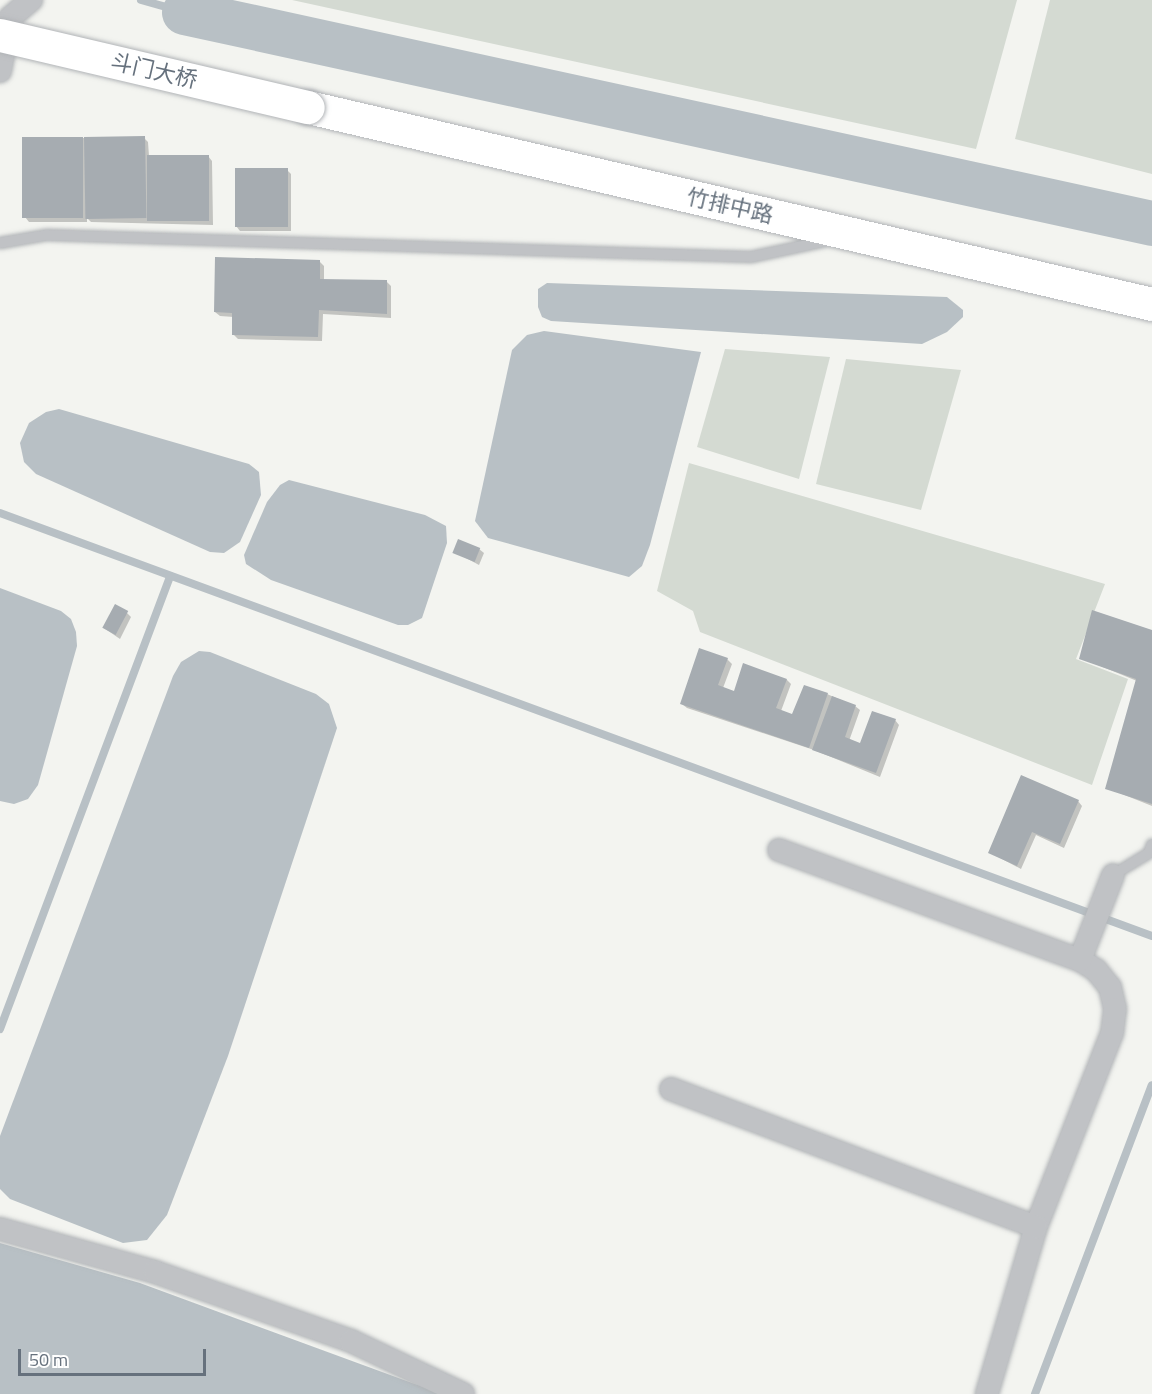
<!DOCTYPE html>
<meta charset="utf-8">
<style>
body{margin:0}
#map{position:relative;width:1152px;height:1394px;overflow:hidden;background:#f3f4f0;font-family:"Titillium Web","Noto Sans SC",sans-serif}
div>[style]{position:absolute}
.green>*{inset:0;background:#d4dad2}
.water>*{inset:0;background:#b8c0c5}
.shadow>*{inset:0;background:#0003}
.stream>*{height:8px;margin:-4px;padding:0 4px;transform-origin:4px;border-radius:4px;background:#b8c0c5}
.river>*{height:45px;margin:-22.5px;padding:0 22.5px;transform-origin:22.5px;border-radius:22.5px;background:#b8c0c5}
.building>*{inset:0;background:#a6acb1;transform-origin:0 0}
.roads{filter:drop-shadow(0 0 2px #b1b4b7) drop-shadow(0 0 2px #b1b4b7)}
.service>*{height:10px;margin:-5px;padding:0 5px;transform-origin:5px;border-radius:5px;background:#c0c2c5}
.minor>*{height:22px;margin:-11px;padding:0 11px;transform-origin:11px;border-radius:11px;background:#c0c2c5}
.primary>*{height:33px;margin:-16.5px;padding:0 16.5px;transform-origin:16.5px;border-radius:16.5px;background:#fff}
.bridges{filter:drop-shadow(0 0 2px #b1b4b7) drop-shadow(0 0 2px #b1b4b7)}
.primary-bridge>*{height:33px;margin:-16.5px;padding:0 16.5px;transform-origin:16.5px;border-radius:16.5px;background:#fff}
span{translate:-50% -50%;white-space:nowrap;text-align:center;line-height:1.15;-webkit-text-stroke:6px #fff;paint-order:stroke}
.street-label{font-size:22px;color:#66717d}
.scale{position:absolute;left:18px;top:1349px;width:188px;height:27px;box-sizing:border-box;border:3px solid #66717d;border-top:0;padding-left:8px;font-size:18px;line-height:21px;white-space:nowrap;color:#66717d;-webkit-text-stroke:4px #fff;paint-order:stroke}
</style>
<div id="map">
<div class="green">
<i style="clip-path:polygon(292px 0,1017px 0,976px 149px)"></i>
<i style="clip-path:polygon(1050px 0,1152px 0,1152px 174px,1015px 139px)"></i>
<i style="clip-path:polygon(725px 349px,830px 357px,799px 479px,697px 447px)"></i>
<i style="clip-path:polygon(846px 359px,961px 370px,921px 510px,816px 484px)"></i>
<i style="clip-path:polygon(689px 463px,1105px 584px,1076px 659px,1128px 679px,1092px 785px,700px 632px,693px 611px,657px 591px)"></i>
</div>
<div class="water">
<i style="clip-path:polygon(547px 283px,947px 297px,963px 310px,963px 317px,947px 332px,922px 344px,551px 321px,542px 317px,538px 307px,538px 289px)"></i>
<i style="clip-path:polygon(544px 331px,701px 352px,650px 545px,642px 566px,629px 577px,488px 538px,475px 521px,512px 350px,527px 335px)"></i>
<i style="clip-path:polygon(59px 409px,249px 464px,259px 472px,261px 495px,240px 542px,224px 553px,210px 552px,36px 474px,24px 462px,20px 443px,29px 423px,46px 412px)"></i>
<i style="clip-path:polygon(289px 480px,425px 515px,446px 526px,447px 543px,422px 618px,408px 625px,398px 625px,271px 580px,246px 564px,244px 555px,267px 502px,280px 485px)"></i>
<i style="clip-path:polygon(0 588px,61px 611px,71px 619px,76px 632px,77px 646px,38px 785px,28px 799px,14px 804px,0 801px)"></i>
<i style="clip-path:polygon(199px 651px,210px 652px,316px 694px,329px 704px,337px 728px,228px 1056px,167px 1215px,147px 1240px,123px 1243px,10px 1199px,0 1189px,0 1136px,173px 676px,181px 662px)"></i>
<i style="clip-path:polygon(0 1243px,140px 1283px,442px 1394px,0 1394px)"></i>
</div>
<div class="shadow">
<i style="clip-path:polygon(24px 138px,144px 138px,148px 142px,149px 156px,208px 156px,212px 161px,213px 225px,91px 222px,87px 218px,87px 222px,29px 222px,25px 217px)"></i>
<i style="clip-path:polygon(287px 170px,291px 174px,291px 231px,240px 231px,236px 226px)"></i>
<i style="clip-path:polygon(320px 262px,324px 266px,324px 281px,386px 281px,391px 286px,391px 318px,323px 314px,322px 341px,238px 339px,233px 334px,234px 317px,220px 316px,215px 312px)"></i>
<i style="clip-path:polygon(479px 549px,484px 553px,479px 565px,455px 552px)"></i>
<i style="clip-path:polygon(127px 613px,131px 617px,120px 639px,104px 628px)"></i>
<i style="clip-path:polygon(1152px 632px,1152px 806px,1107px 788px,1137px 681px,1081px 658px)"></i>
<i style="clip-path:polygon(727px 659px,732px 664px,723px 688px,735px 692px,744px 665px,787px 680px,791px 684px,781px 711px,793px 716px,827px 694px,855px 706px,860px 710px,849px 741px,861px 745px,895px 720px,899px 725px,880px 777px,814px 750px,687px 708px,682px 704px)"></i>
<i style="clip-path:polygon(1078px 801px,1082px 806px,1064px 848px,1036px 835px,1021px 869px,989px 852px)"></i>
</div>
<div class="stream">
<i style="left:141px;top:0;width:45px;rotate:15.6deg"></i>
<i style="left:0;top:513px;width:1227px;rotate:20.16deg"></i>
<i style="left:0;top:1029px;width:484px;rotate:-69.4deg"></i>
<i style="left:1035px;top:1394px;width:330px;rotate:-69.3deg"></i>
</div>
<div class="river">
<i style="left:184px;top:12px;width:991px;rotate:12.3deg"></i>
</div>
<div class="building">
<i style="left:145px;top:136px;width:82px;height:61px;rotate:89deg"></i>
<i style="left:22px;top:137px;width:61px;height:81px"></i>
<i style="left:147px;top:155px;width:62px;height:66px"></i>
<i style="left:235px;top:168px;width:53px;height:59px"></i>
<i style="clip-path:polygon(215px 257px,320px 260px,320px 279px,387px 280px,387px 314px,319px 310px,318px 337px,232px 335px,232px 313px,214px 312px)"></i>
<i style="left:458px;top:539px;width:24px;height:15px;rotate:22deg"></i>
<i style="left:115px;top:604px;width:15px;height:27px;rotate:28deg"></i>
<i style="clip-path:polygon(1092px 610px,1152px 630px,1152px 804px,1105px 789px,1136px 679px,1079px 659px)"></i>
<i style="clip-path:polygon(699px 648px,728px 658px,718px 685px,734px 691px,743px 663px,787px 679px,776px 708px,792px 714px,804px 685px,828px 693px,809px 748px,680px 704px)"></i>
<i style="clip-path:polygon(832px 696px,856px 705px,845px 737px,860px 743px,872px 711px,896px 719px,876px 773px,812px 750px)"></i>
<i style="clip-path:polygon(1021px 775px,1079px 800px,1060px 844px,1032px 832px,1017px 866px,988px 853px)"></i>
</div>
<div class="roads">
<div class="service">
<i style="left:0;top:243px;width:48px;rotate:-9.7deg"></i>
<i style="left:47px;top:235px;width:704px;rotate:1.79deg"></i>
<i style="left:751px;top:257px;width:82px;rotate:-12deg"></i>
<i style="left:1113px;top:875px;width:42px;rotate:-31.4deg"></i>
<i style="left:1149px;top:853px;width:9px;rotate:-72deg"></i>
</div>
<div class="minor">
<i style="left:0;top:71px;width:54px;rotate:-79.3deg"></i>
<i style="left:10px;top:18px;width:28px;rotate:-41deg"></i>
<i style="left:779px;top:850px;width:320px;rotate:20.1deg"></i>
<i style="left:1080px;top:960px;width:19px;rotate:32deg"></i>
<i style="left:1096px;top:970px;width:22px;rotate:51deg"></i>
<i style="left:1110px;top:987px;width:23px;rotate:77deg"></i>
<i style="left:1115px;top:1009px;width:24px;rotate:97deg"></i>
<i style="left:1112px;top:1033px;width:208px;rotate:111.4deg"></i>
<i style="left:1036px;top:1227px;width:174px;rotate:106.4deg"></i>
<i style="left:1080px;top:960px;width:91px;rotate:-68.8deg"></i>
<i style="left:671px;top:1089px;width:390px;rotate:20.7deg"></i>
<i style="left:0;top:1229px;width:161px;rotate:15.5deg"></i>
<i style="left:155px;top:1272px;width:208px;rotate:19.4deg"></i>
<i style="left:351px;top:1341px;width:124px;rotate:25.3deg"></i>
</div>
<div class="primary">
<i style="left:308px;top:107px;width:867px;rotate:13.14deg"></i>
</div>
</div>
<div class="bridges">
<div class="primary-bridge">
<i style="left:0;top:35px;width:316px;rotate:13.2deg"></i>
</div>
</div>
<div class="street-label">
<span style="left:154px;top:71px;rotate:13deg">斗门大桥</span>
<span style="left:730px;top:206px;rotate:13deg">竹排中路</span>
</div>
<div class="scale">50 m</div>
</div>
